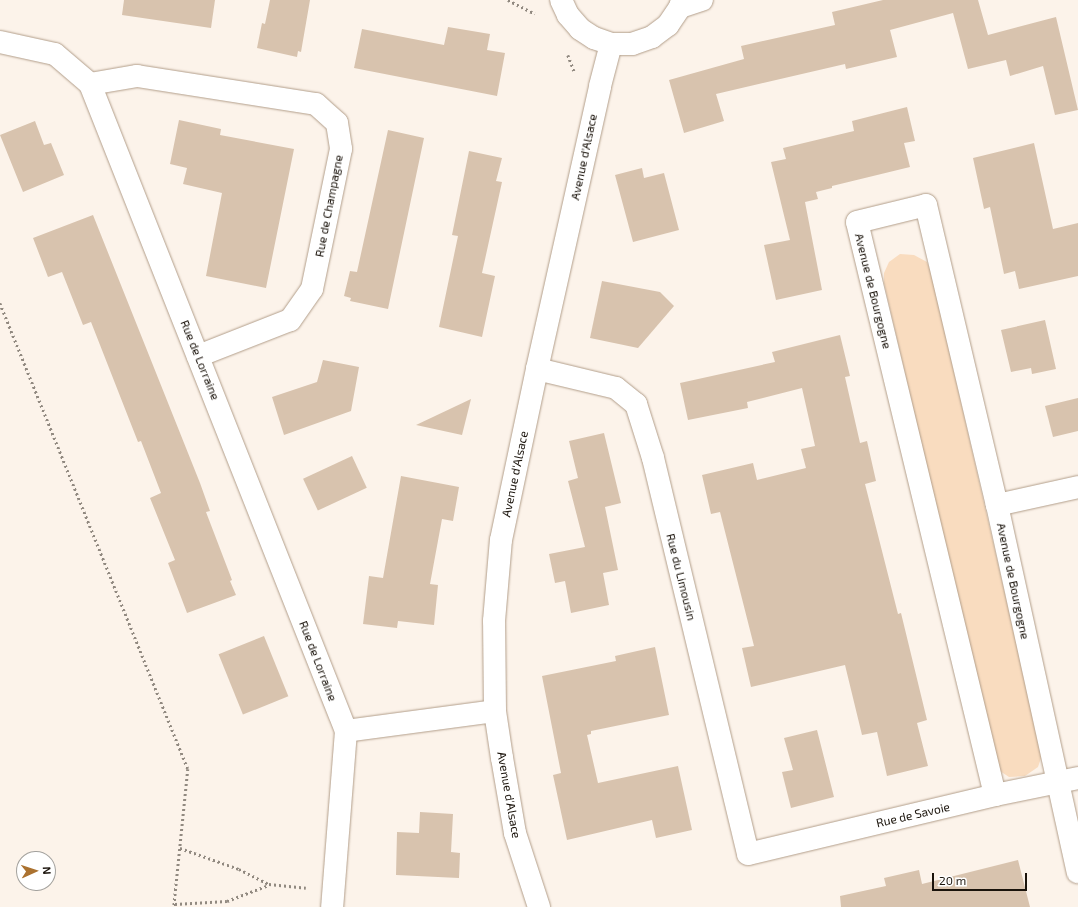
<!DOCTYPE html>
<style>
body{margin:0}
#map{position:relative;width:1078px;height:907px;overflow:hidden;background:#fcf3ea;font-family:"Exo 2",sans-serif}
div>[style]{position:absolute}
.green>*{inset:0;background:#f9dcbf}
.building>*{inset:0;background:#d8c3ae;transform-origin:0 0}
.path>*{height:2.5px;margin-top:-1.25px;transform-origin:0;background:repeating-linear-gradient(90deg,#918980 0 2px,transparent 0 5px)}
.roads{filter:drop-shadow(0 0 1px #b29e8a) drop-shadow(0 0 1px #b29e8a)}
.minor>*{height:22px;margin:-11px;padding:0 11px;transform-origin:11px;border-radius:11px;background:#fff}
.major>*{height:22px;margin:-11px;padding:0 11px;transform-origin:11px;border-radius:11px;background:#fff}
span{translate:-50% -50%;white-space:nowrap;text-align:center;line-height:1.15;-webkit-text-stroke:3.5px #fff;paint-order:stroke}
.street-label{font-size:12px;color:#1a130b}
.north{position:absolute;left:16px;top:851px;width:40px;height:40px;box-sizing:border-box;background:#fff;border:1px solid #a3a19d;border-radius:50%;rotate:87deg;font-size:11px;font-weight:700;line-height:16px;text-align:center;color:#1a130b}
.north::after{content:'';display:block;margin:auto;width:14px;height:18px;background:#ab7230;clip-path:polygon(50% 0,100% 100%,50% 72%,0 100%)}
.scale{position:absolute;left:932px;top:873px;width:95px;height:18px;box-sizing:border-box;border:2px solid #1a130b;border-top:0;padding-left:5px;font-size:12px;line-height:14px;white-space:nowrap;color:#1a130b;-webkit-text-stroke:3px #fff;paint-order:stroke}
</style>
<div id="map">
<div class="green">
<i style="clip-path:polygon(900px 254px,914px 255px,927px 262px,931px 272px,1041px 751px,1041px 758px,1038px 767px,1025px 776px,1009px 777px,1000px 771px,996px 763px,884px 283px,884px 273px,889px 262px)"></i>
</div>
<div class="building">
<i style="clip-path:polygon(124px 0,215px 0,211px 28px,122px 15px)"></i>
<i style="clip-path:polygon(270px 0,310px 0,301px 52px,298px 51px,297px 57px,257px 48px,262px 23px,265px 24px)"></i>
<i style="clip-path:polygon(883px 0,978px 0,988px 35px,1056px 17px,1078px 110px,1055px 115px,1043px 66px,1010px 76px,1006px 60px,968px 69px,953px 13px,890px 30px,897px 57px,846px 69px,845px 64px,716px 94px,724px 121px,684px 133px,669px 80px,744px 59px,741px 46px,835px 25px,832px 12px)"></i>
<i style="clip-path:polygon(448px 27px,490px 34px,487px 50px,505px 53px,497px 96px,354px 68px,362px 29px,444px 45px)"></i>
<i style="clip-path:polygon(907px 107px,915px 141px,904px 143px,910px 167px,832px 186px,832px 188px,816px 192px,818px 199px,805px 202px,822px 290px,776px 300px,764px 245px,790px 240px,771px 162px,786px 159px,783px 148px,854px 131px,852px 121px)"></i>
<i style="clip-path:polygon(179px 120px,221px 129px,220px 135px,294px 149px,266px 288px,206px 276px,222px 193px,183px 184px,187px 168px,170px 164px)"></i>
<i style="clip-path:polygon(35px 121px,44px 145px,51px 143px,64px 175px,23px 192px,0 135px)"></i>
<i style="clip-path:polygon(388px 130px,424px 138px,388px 309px,350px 301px,351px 298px,344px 296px,350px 271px,357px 272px)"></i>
<i style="clip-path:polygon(1034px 143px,1053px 229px,1078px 223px,1078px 276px,1019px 289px,1015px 271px,1004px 274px,990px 207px,984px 209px,973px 158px)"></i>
<i style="clip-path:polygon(469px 151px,502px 158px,496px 181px,502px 182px,482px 273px,495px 276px,482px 337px,439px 327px,458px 236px,452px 235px)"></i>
<i style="clip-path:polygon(642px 168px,644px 178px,664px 173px,679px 230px,633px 242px,615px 175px)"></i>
<i style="clip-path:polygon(93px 215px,200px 483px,210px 511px,206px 512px,232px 580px,230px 581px,236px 595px,187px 613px,168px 563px,175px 560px,150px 498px,161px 493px,141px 441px,138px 442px,91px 322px,83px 325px,62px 272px,48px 277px,33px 238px)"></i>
<i style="clip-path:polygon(602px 281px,660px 292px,674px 306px,638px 348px,590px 338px)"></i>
<i style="clip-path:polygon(1045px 320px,1056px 369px,1032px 374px,1031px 368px,1011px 372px,1001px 330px)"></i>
<i style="clip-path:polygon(840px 335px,850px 376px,845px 377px,860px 443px,867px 441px,876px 481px,865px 484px,898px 614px,901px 613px,927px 720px,917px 723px,928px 766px,887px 776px,877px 732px,862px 735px,845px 665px,751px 687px,742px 648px,754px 646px,720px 512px,711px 514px,702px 475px,753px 463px,757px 480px,806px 468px,801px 449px,815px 446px,802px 388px,747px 402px,748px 408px,688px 420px,680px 383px,775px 362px,772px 352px)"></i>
<i style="clip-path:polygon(323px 360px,359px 367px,351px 411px,284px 435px,272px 397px,317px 382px)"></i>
<i style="clip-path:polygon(1078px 398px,1078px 431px,1053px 437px,1045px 406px)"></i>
<i style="clip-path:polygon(471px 399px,462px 435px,416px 425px)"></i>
<i style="clip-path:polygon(604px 433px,621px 503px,605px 507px,618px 570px,603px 573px,609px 605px,571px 613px,565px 581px,555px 583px,549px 554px,585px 547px,568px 481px,578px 478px,569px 441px)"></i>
<i style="left:352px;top:456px;width:35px;height:54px;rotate:65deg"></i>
<i style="clip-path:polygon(401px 476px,459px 487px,453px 521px,442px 519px,430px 584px,438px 585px,434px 625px,398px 621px,397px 628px,363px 624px,369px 576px,383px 578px)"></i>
<i style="left:264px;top:636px;width:65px;height:49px;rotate:68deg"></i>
<i style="clip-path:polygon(655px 647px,669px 715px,591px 731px,591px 734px,587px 735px,598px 783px,678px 766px,692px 830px,656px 838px,652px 820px,567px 840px,553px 775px,561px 773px,542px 676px,616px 661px,615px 656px)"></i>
<i style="clip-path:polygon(817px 730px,834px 797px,791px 808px,782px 772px,793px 770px,784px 738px)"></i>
<i style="clip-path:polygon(420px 812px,453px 814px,451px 852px,460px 853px,459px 878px,396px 875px,397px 832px,419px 833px)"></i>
<i style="clip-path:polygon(1018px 860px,1030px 907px,841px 907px,840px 896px,886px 886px,884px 878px,919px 870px,922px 884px)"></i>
</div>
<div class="path">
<i style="left:508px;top:0;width:30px;rotate:27deg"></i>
<i style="left:568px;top:55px;width:17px;rotate:69deg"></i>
<i style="left:0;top:303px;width:502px;rotate:68.03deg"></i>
<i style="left:188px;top:769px;width:139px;rotate:95.8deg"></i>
<i style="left:180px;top:848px;width:63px;rotate:19.6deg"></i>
<i style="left:239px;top:869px;width:34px;rotate:27deg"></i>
<i style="left:269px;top:884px;width:37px;rotate:6deg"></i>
<i style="left:175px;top:904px;width:52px;rotate:-3.3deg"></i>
<i style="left:227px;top:901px;width:45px;rotate:-20.9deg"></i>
</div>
<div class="roads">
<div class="minor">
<i style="left:0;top:42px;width:56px;rotate:12.3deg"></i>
<i style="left:55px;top:54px;width:46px;rotate:40.6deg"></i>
<i style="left:90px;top:84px;width:696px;rotate:68.41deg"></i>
<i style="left:346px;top:731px;width:177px;rotate:94.5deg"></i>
<i style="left:90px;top:84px;width:48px;rotate:-9.7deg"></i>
<i style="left:137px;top:76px;width:181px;rotate:8.9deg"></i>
<i style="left:316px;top:104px;width:28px;rotate:42deg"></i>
<i style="left:337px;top:123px;width:26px;rotate:81deg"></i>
<i style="left:341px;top:149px;width:143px;rotate:101.7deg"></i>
<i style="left:312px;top:289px;width:38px;rotate:125deg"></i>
<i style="left:290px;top:320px;width:99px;rotate:158.6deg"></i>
<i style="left:537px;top:369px;width:81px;rotate:13.5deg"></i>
<i style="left:616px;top:388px;width:26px;rotate:39deg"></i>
<i style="left:636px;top:404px;width:57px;rotate:72.5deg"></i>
<i style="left:653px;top:458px;width:407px;rotate:76.5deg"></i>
<i style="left:748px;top:854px;width:254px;rotate:-13.4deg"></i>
<i style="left:995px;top:795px;width:85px;rotate:-11.6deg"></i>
<i style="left:997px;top:505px;width:83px;rotate:-12.5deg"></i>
<i style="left:346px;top:731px;width:150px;rotate:-7.6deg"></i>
<i style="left:995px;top:795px;width:589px;rotate:-103.54deg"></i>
<i style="left:857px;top:222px;width:71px;rotate:-13.8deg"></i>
<i style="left:926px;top:205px;width:308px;rotate:76.7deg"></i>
<i style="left:997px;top:505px;width:376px;rotate:77.6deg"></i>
<i style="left:539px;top:907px;width:78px;rotate:-108deg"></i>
<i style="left:515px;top:833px;width:76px;rotate:-99.8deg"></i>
<i style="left:502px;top:758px;width:48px;rotate:-98.5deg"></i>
<i style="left:495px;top:711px;width:90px;rotate:-90.6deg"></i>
<i style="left:494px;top:621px;width:81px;rotate:-85.1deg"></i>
<i style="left:501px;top:540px;width:175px;rotate:-78.1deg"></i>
<i style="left:537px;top:369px;width:290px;rotate:-77.4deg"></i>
<i style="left:600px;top:86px;width:43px;rotate:-75.3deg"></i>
</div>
<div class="major">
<i style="left:561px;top:0;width:17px;rotate:65deg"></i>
<i style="left:568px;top:15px;width:18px;rotate:49deg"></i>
<i style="left:580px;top:29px;width:17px;rotate:33deg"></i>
<i style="left:594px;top:38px;width:18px;rotate:19deg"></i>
<i style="left:611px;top:44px;width:21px"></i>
<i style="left:632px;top:44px;width:21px;rotate:-19deg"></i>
<i style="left:652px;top:37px;width:20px;rotate:-37deg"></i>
<i style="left:668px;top:25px;width:22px;rotate:-56deg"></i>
<i style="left:680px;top:7px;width:7px;rotate:-74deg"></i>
<i style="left:680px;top:7px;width:23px;rotate:-18deg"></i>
</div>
</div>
<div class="street-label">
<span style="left:584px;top:157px;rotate:-78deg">Avenue d'Alsace</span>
<span style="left:329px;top:206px;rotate:-79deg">Rue de Champagne</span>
<span style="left:873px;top:291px;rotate:76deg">Avenue de Bourgogne</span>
<span style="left:200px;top:360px;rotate:68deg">Rue de Lorraine</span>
<span style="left:515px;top:474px;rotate:-78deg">Avenue d'Alsace</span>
<span style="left:681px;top:577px;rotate:76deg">Rue du Limousin</span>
<span style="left:1013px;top:581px;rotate:78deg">Avenue de Bourgogne</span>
<span style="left:318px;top:661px;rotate:69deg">Rue de Lorraine</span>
<span style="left:509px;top:795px;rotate:80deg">Avenue d'Alsace</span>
<span style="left:913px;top:815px;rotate:-13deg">Rue de Savoie</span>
</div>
<div class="north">N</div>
<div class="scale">20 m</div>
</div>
